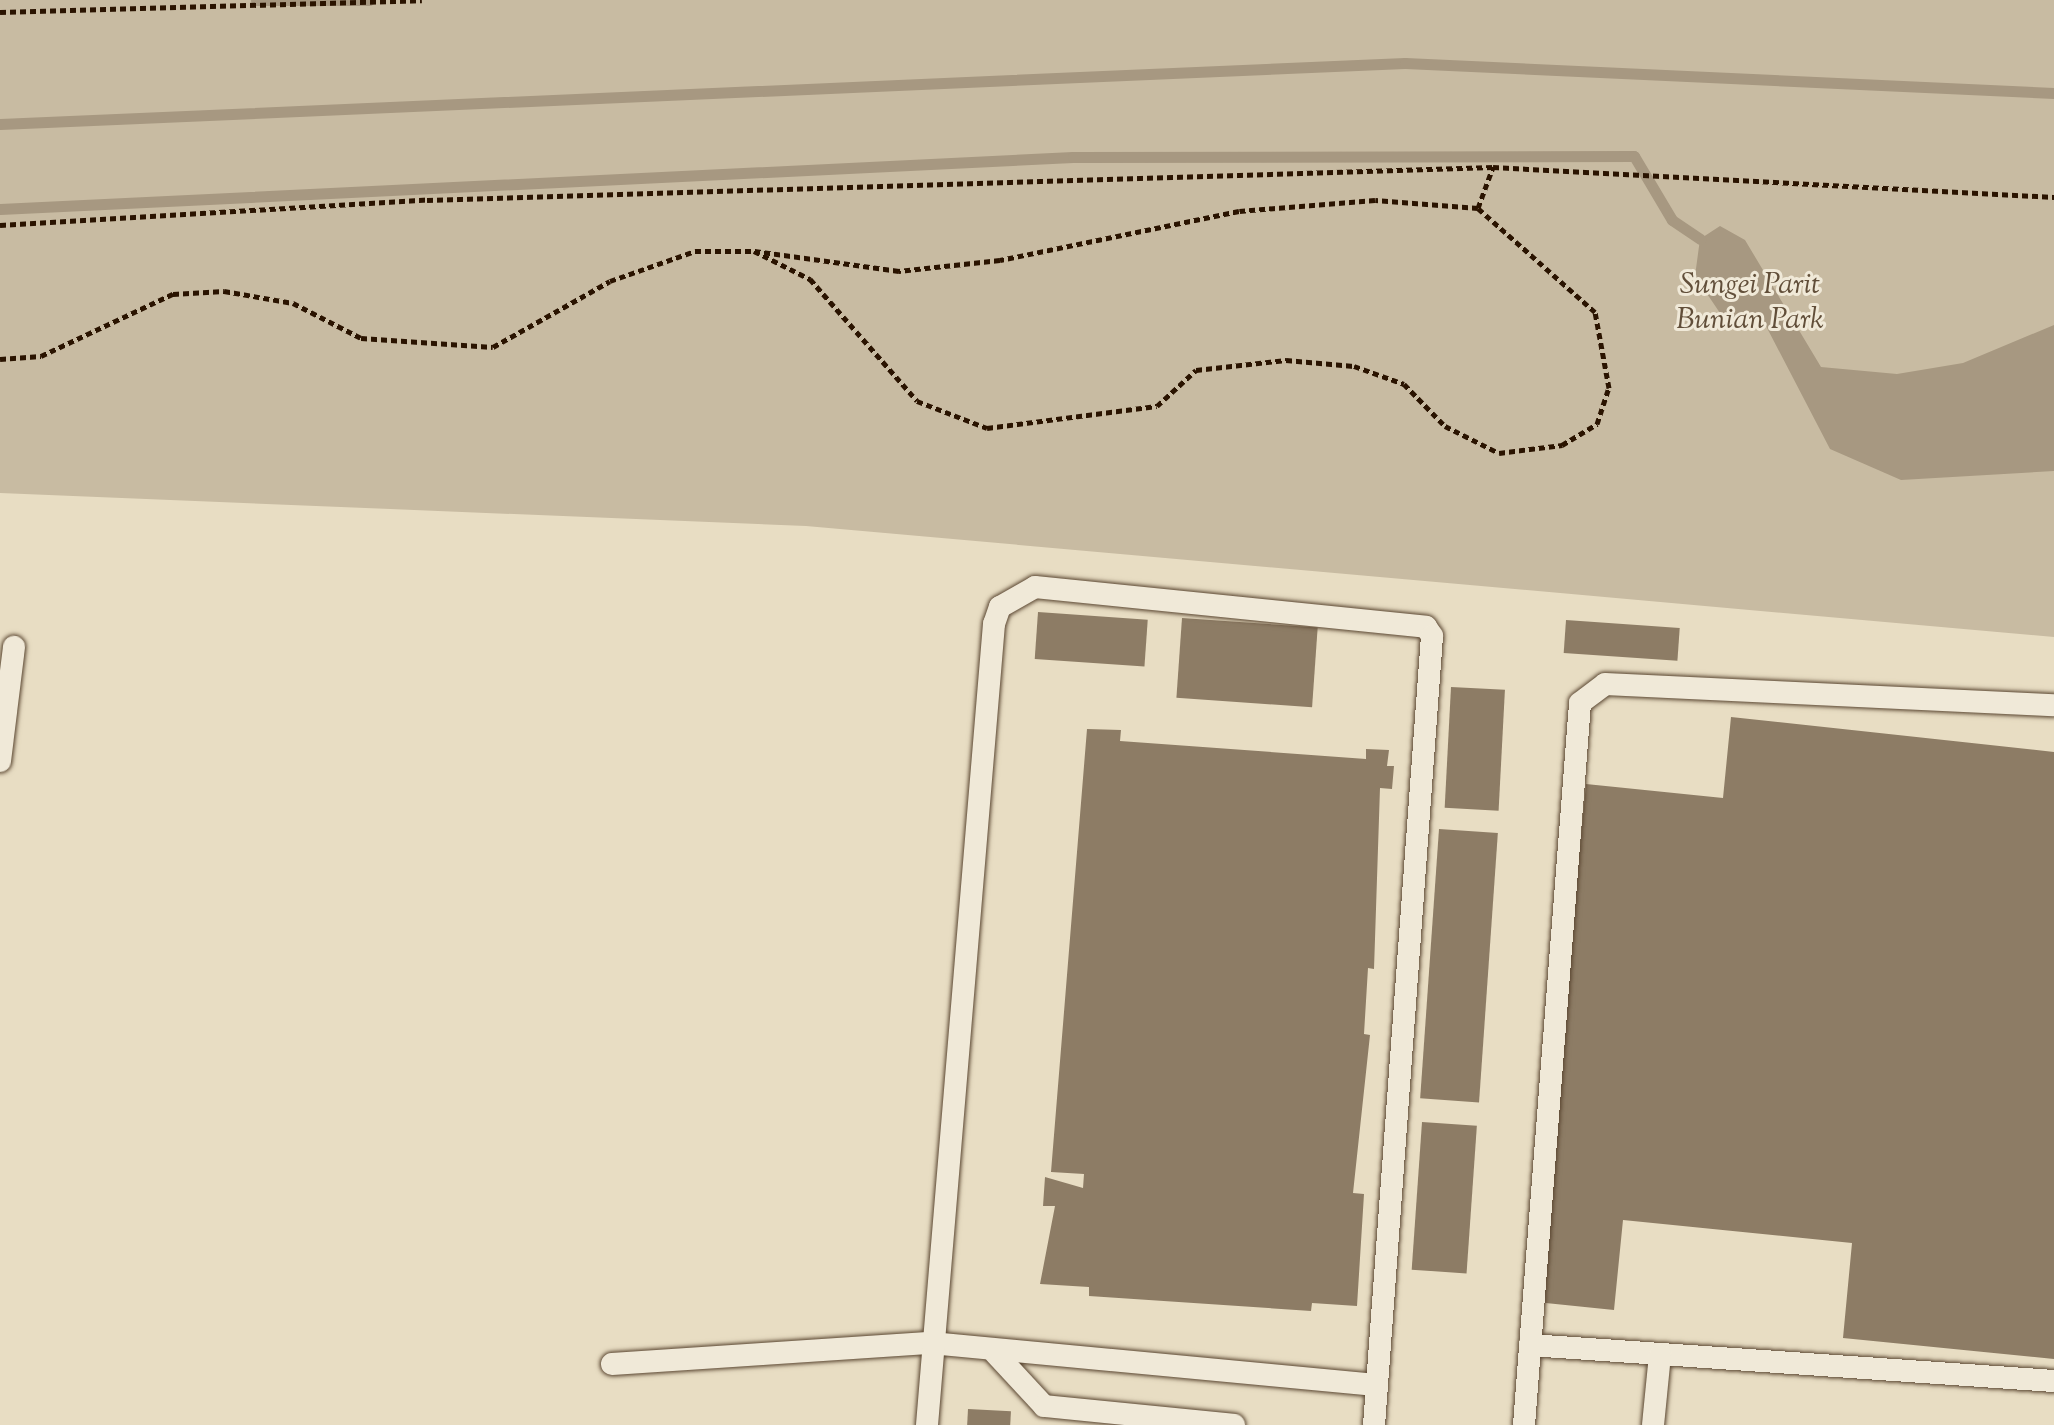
<!DOCTYPE html>
<style>
body{margin:0}
#map{position:relative;width:2054px;height:1425px;overflow:hidden;background:#e8ddc3;font-family:"Sorts Mill Goudy",serif}
div>[style]{position:absolute}
.green>*{inset:0;background:#c8bba2}
.water>*{inset:0;background:#a79881}
.stream>*{height:11px;margin:-5.5px;padding:0 5.5px;transform-origin:5.5px;border-radius:5.5px;background:#a79881}
.building>*{inset:0;background:#8d7c65;transform-origin:0 0}
.path>*{height:5px;margin-top:-2.5px;transform-origin:0;background:repeating-linear-gradient(90deg,#2a1300 0 6px,transparent 0 10px)}
.roads{filter:drop-shadow(0 0 2px #5a4631) drop-shadow(0 0 2px #5a4631)}
.service>*{height:22px;margin:-11px;padding:0 11px;transform-origin:11px;border-radius:11px;background:#f0e9d8}
span{translate:-50% -50%;white-space:nowrap;text-align:center;line-height:1.15;-webkit-text-stroke:6px #f0e9d8;paint-order:stroke}
.park-label{font-size:30px;color:#614e39;font-style:italic}
</style>
<div id="map">
<div class="green">
<i style="clip-path:polygon(0 0,2054px 0,2054px 637px,806px 526px,0 493px)"></i>
</div>
<div class="water">
<i style="clip-path:polygon(1720px 226px,1745px 240px,1821px 367px,1897px 374px,1963px 363px,2054px 325px,2054px 471px,1901px 480px,1830px 449px,1766px 326px,1722px 316px,1695px 276px,1700px 239px)"></i>
</div>
<div class="stream">
<i style="left:256px;top:0;width:113px"></i>
<i style="left:0;top:124px;width:1406px;rotate:-2.49deg"></i>
<i style="left:1405px;top:63px;width:650px;rotate:2.65deg"></i>
<i style="left:0;top:209px;width:1074px;rotate:-2.77deg"></i>
<i style="left:1073px;top:157px;width:561px;rotate:-0.1deg"></i>
<i style="left:1634px;top:156px;width:74px;rotate:59.3deg"></i>
<i style="left:1672px;top:220px;width:34px;rotate:34deg"></i>
</div>
<div class="building">
<i style="left:1038px;top:612px;width:110px;height:47px;rotate:4deg"></i>
<i style="left:1182px;top:618px;width:136px;height:80px;rotate:4deg"></i>
<i style="left:1566px;top:620px;width:114px;height:33px;rotate:4deg"></i>
<i style="left:1451px;top:687px;width:54px;height:121px;rotate:3deg"></i>
<i style="clip-path:polygon(1731px 717px,2054px 752px,2054px 1359px,1843px 1338px,1852px 1243px,1623px 1220px,1614px 1310px,1536px 1302px,1586px 784px,1723px 798px)"></i>
<i style="clip-path:polygon(1087px 729px,1121px 730px,1120px 741px,1366px 759px,1366px 749px,1389px 750px,1387px 766px,1394px 766px,1392px 789px,1380px 788px,1374px 969px,1368px 968px,1364px 1034px,1370px 1035px,1353px 1193px,1364px 1194px,1357px 1306px,1312px 1303px,1311px 1311px,1089px 1296px,1089px 1287px,1040px 1284px,1055px 1206px,1043px 1206px,1045px 1177px,1083px 1188px,1084px 1174px,1051px 1172px)"></i>
<i style="left:1439px;top:829px;width:59px;height:270px;rotate:4deg"></i>
<i style="left:1422px;top:1122px;width:55px;height:148px;rotate:4deg"></i>
<i style="left:968px;top:1409px;width:43px;height:16px;rotate:3deg"></i>
</div>
<div class="path">
<i style="left:0;top:12px;width:422px;rotate:-1.6deg"></i>
<i style="left:1478px;top:208px;width:44px;rotate:-69.9deg"></i>
<i style="left:0;top:225px;width:428px;rotate:-3.4deg"></i>
<i style="left:427px;top:200px;width:1067px;rotate:-1.77deg"></i>
<i style="left:1493px;top:167px;width:562px;rotate:3.06deg"></i>
<i style="left:0;top:359px;width:41px;rotate:-4.2deg"></i>
<i style="left:41px;top:356px;width:146px;rotate:-25.2deg"></i>
<i style="left:173px;top:294px;width:51px;rotate:-3.4deg"></i>
<i style="left:224px;top:291px;width:70px;rotate:9.9deg"></i>
<i style="left:293px;top:303px;width:76px;rotate:27.2deg"></i>
<i style="left:361px;top:338px;width:132px;rotate:3.9deg"></i>
<i style="left:493px;top:347px;width:134px;rotate:-29.4deg"></i>
<i style="left:610px;top:281px;width:90px;rotate:-19.4deg"></i>
<i style="left:695px;top:251px;width:59px"></i>
<i style="left:754px;top:251px;width:63px;rotate:26.6deg"></i>
<i style="left:810px;top:279px;width:162px;rotate:48.7deg"></i>
<i style="left:917px;top:401px;width:75px;rotate:21.1deg"></i>
<i style="left:987px;top:428px;width:171px;rotate:-7.4deg"></i>
<i style="left:1157px;top:406px;width:53px;rotate:-42.7deg"></i>
<i style="left:1196px;top:370px;width:91px;rotate:-6.3deg"></i>
<i style="left:1286px;top:360px;width:68px;rotate:5deg"></i>
<i style="left:1354px;top:366px;width:53px;rotate:19.8deg"></i>
<i style="left:1404px;top:384px;width:59px;rotate:45.7deg"></i>
<i style="left:1445px;top:426px;width:60px;rotate:26.6deg"></i>
<i style="left:1499px;top:453px;width:64px;rotate:-7.2deg"></i>
<i style="left:1562px;top:445px;width:41px;rotate:-31deg"></i>
<i style="left:1597px;top:424px;width:38px;rotate:-72deg"></i>
<i style="left:1609px;top:388px;width:77px;rotate:-100.4deg"></i>
<i style="left:1595px;top:312px;width:157px;rotate:-138.4deg"></i>
<i style="left:1478px;top:208px;width:103px;rotate:-175.6deg"></i>
<i style="left:1375px;top:200px;width:136px;rotate:175.4deg"></i>
<i style="left:1239px;top:211px;width:244px;rotate:168.4deg"></i>
<i style="left:1000px;top:260px;width:102px;rotate:173.8deg"></i>
<i style="left:899px;top:271px;width:146px;rotate:-172.1deg"></i>
</div>
<div class="roads">
<div class="service">
<i style="left:0;top:761px;width:115px;rotate:-83deg"></i>
<i style="left:1530px;top:1345px;width:525px;rotate:3.93deg"></i>
<i style="left:995px;top:1353px;width:72px;rotate:47.2deg"></i>
<i style="left:1044px;top:1406px;width:191px;rotate:5.7deg"></i>
<i style="left:612px;top:1364px;width:320px;rotate:-3.8deg"></i>
<i style="left:931px;top:1343px;width:447px;rotate:5.4deg"></i>
<i style="left:927px;top:1425px;width:804px;rotate:-85.22deg"></i>
<i style="left:994px;top:624px;width:18px;rotate:-71deg"></i>
<i style="left:1000px;top:607px;width:40px;rotate:-29.7deg"></i>
<i style="left:1035px;top:587px;width:393px;rotate:5.8deg"></i>
<i style="left:1426px;top:627px;width:11px;rotate:56deg"></i>
<i style="left:1432px;top:636px;width:791px;rotate:94.2deg"></i>
<i style="left:1524px;top:1425px;width:724px;rotate:-85.56deg"></i>
<i style="left:1580px;top:703px;width:31px;rotate:-37deg"></i>
<i style="left:1605px;top:684px;width:449px;rotate:2.7deg"></i>
<i style="left:1653px;top:1425px;width:70px;rotate:-84.3deg"></i>
</div>
</div>
<div class="park-label">
<span style="left:1750px;top:303px">Sungei Parit<br>Bunian Park</span>
</div>
</div>
